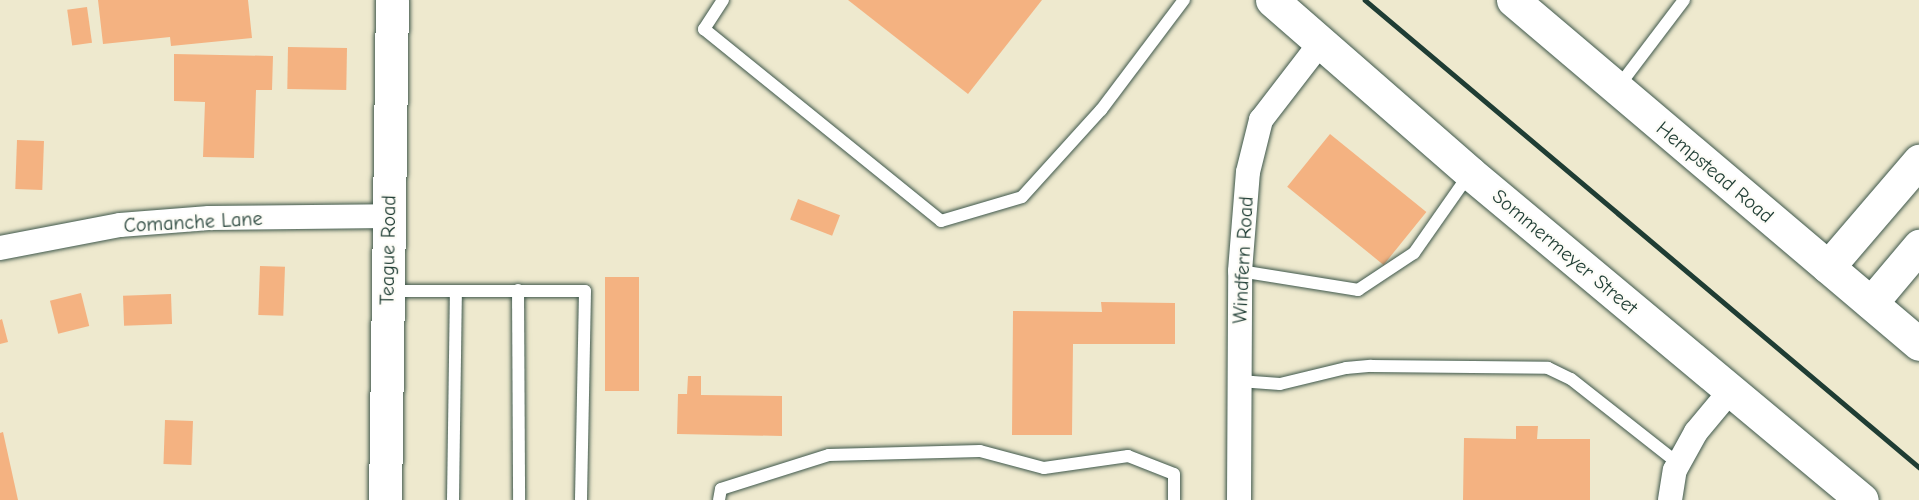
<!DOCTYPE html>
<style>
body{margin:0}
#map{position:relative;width:1919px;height:500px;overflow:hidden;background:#eee9ce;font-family:"Comic Neue",sans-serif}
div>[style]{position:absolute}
.building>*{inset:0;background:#f4b281;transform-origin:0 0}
.roads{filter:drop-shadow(0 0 2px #3e574b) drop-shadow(0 0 2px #3e574b)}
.lane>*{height:12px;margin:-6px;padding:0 6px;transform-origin:6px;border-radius:6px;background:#fff}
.street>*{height:24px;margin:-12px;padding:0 12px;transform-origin:12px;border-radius:12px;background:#fff}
.secondary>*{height:33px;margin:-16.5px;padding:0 16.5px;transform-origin:16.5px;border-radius:16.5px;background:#fff}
.rail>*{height:4.5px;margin:-2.25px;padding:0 2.25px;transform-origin:2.25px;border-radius:2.25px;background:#1f3d34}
span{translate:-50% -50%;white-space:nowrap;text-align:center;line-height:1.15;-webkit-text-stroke:4.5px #fdfcf7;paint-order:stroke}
.street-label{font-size:20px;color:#1f3d34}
</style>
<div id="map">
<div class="building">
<i style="clip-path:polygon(98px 0,248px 0,252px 38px,171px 46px,170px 37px,103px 44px)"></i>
<i style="clip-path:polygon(848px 0,1042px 0,968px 94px)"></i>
<i style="left:87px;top:7px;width:36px;height:20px;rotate:82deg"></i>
<i style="left:288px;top:47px;width:59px;height:42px;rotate:1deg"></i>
<i style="clip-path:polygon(174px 54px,273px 56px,272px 90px,256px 90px,254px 158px,203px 157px,205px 102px,174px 101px)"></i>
<i style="left:1330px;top:134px;width:124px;height:68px;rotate:39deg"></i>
<i style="left:17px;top:140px;width:27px;height:49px;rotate:2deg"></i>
<i style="left:798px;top:199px;width:45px;height:22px;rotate:21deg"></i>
<i style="left:260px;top:266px;width:25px;height:49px;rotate:2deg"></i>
<i style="left:605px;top:277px;width:34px;height:114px"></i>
<i style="left:81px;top:293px;width:34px;height:32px;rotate:76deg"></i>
<i style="left:171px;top:294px;width:30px;height:48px;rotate:88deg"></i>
<i style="clip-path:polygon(1101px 302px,1175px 303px,1175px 344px,1073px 344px,1072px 435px,1012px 435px,1013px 311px,1102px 312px)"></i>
<i style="clip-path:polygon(2px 319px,8px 342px,0 344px,0 320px)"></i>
<i style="clip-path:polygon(688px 376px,701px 376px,701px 395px,782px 396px,782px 436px,677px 434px,678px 394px,687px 394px)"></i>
<i style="left:165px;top:420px;width:28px;height:44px;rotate:2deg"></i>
<i style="clip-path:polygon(1516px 426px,1538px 426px,1537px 439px,1590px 439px,1590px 500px,1463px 500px,1464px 438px,1516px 439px)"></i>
<i style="clip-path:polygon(3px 432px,18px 500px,0 500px,0 433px)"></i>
</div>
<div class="roads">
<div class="lane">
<i style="left:723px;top:0;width:35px;rotate:123deg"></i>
<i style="left:704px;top:29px;width:305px;rotate:39deg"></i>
<i style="left:941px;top:221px;width:84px;rotate:-16.5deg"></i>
<i style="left:1022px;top:197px;width:118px;rotate:-47.8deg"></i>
<i style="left:1101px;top:110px;width:138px;rotate:-53deg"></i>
<i style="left:1618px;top:87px;width:109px;rotate:-52.8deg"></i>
<i style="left:1240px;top:271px;width:120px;rotate:9.1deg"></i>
<i style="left:1358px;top:290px;width:67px;rotate:-33.5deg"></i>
<i style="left:1414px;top:253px;width:98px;rotate:-55deg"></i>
<i style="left:518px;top:290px;width:210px;rotate:89.7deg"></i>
<i style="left:390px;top:291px;width:195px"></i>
<i style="left:585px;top:291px;width:209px;rotate:91.1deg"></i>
<i style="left:1239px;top:381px;width:41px;rotate:4.2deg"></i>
<i style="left:1280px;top:384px;width:68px;rotate:-13.6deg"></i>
<i style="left:1346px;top:368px;width:25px;rotate:-5deg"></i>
<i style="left:1371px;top:366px;width:177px;rotate:0.6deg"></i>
<i style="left:1548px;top:368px;width:25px;rotate:26deg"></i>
<i style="left:1571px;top:379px;width:137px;rotate:38.2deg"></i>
<i style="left:453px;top:500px;width:208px;rotate:-89.2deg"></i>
<i style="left:719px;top:500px;width:11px;rotate:-80deg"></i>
<i style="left:721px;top:489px;width:113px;rotate:-17.5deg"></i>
<i style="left:829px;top:455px;width:151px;rotate:-1.5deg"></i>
<i style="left:980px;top:451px;width:66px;rotate:14.9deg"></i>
<i style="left:1044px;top:468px;width:85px;rotate:-8.1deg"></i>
<i style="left:1128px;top:456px;width:49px;rotate:21.4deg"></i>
<i style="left:1174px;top:474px;width:26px;rotate:90deg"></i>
</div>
<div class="street">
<i style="left:0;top:248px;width:122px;rotate:-10.9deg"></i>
<i style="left:120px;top:225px;width:89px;rotate:-4.5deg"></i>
<i style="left:209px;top:218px;width:179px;rotate:-0.6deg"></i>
<i style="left:1239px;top:500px;width:229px;rotate:-89.7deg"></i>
<i style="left:1240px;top:271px;width:99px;rotate:-85.4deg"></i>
<i style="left:1248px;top:172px;width:54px;rotate:-76deg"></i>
<i style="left:1261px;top:120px;width:98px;rotate:-52.4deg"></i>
<i style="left:1670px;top:500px;width:30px;rotate:-81deg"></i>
<i style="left:1675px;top:470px;width:43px;rotate:-61.1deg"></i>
<i style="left:1696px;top:432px;width:55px;rotate:-50.2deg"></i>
</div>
<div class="secondary">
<i style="left:1272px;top:0;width:263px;rotate:41.1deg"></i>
<i style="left:1470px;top:173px;width:510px;rotate:39.83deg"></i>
<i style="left:1513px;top:0;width:532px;rotate:40.27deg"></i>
<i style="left:1828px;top:267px;width:140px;rotate:-49.4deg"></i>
<i style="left:1871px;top:303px;width:75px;rotate:-49.9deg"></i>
<i style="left:385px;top:500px;width:500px;rotate:-89.2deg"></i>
</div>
</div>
<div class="rail">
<i style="left:1365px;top:0;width:725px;rotate:40.13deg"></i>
</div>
<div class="street-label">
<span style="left:1715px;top:172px;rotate:40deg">Hempstead Road</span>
<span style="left:193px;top:222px;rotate:-3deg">Comanche Lane</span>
<span style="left:388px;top:250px;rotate:-89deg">Teague Road</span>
<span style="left:1565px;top:252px;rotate:40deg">Sommermeyer Street</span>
<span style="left:1243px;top:260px;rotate:-87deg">Windfern Road</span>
</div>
</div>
